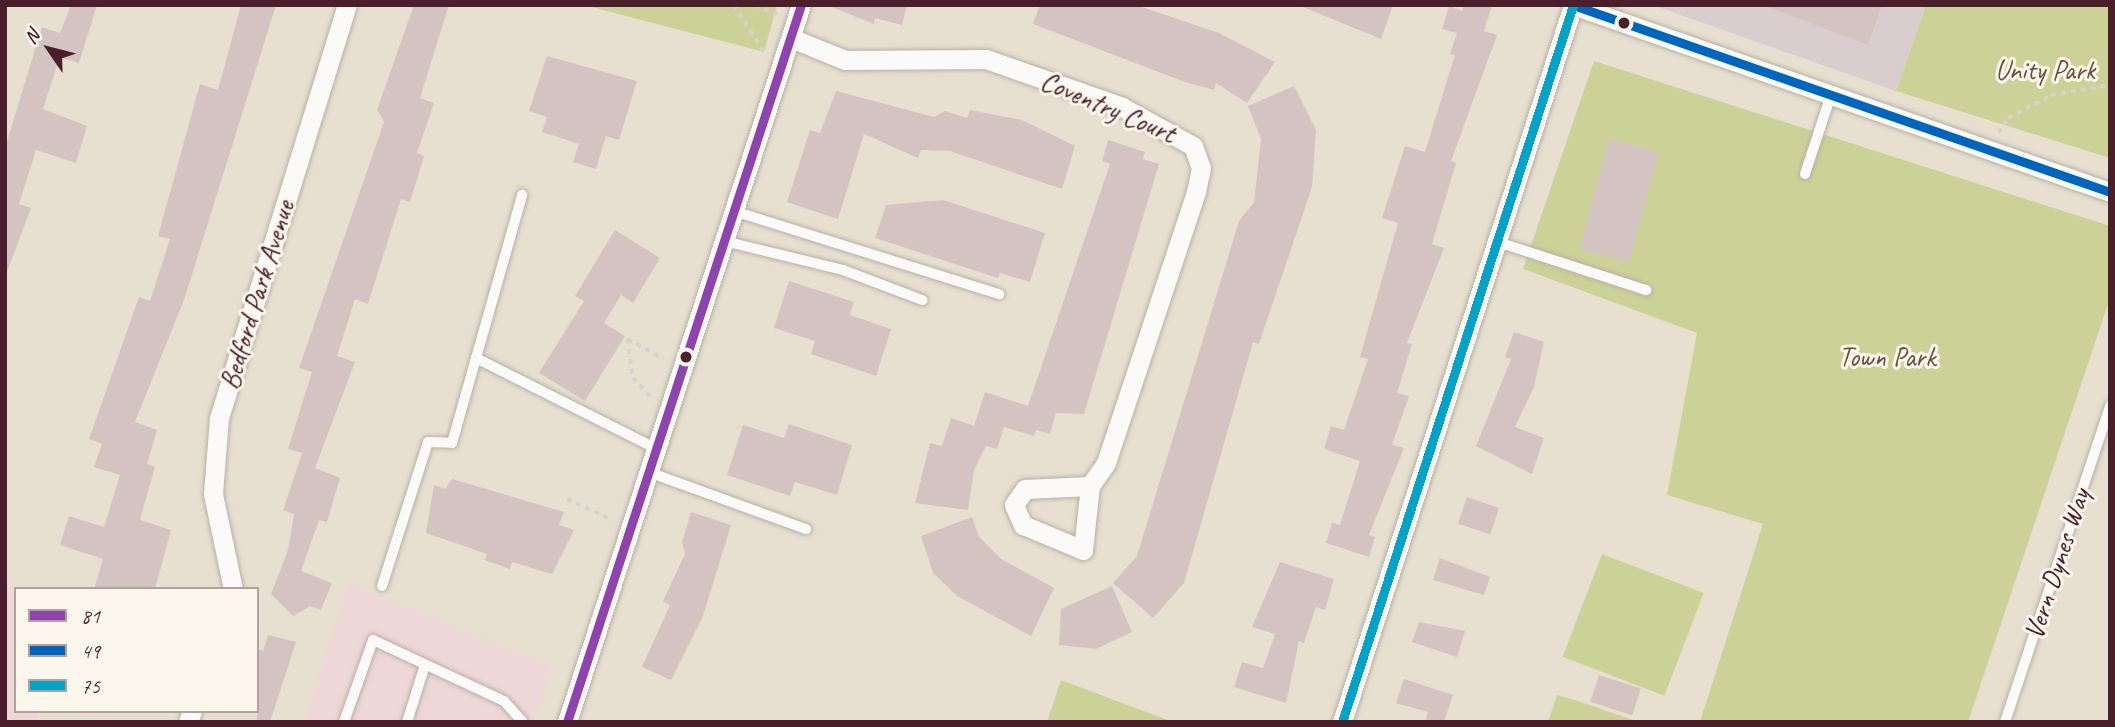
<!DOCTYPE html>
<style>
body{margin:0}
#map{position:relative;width:2115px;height:727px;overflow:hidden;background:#e7e0d0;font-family:Caveat,sans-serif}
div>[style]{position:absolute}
.built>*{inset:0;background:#eed7d7}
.industrial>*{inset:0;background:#dacdce}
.green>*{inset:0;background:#ccd297;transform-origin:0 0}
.building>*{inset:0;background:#d3c4c1;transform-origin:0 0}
.path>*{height:3.5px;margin-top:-1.75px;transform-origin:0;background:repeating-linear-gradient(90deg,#d6d2ce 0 5px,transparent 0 10px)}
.roads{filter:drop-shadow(0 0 2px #b8b0a6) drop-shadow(0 0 2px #b8b0a6)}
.lane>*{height:10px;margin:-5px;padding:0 5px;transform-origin:5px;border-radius:5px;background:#fbfaf8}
.street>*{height:19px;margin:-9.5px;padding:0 9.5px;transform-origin:9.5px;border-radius:9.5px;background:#fbfaf8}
.bus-1>*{height:9px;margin:-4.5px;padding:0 4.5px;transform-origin:4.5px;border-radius:4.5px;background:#8e44ad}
.bus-2>*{height:9px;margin:-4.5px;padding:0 4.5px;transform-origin:4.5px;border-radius:4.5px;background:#0065bd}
.bus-3>*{height:9px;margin:-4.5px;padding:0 4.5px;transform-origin:4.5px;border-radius:4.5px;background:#04a2c6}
.dots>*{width:19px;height:19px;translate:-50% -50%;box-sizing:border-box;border:4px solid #fbf7ec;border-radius:50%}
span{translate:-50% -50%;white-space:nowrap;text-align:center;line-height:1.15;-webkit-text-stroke:6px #fbf7ec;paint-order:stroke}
.park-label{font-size:28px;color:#6a513e}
.street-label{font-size:28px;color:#4a1f2b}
.frame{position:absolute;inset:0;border:7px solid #4a1f2b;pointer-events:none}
.legend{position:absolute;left:14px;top:587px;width:245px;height:126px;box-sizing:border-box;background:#fbf7ec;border:2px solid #b4a19f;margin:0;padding:9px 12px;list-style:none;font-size:21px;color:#4a1f2b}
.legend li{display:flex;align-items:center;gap:14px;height:35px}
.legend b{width:35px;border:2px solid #b4a19f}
.north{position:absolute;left:14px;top:14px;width:70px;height:70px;-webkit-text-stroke:5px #fbf7ec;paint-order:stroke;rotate:305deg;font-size:19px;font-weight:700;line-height:28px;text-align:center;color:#4a1f2b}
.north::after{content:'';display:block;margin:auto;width:24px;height:32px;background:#4a1f2b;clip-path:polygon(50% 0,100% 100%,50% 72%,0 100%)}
</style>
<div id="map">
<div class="built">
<i style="clip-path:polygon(5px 581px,23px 589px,16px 589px,16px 711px,40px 711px,36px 722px,5px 722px)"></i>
<i style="clip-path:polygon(347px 583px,551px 667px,534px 722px,305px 722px)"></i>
</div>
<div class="industrial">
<i style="clip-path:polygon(1652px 5px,1926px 5px,1896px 91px)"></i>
</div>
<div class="green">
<i style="clip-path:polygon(584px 5px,777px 5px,764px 52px)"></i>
<i style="clip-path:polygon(1926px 5px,2110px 5px,2110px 158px,1896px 91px)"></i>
<i style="clip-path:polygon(1594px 61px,2110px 226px,2110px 298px,1968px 722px,1700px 722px,1763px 524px,1667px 495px,1697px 333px,1523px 269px)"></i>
<i style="left:1602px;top:554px;width:109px;height:110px;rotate:21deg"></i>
<i style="clip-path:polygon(1061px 680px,1173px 722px,1047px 722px)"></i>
<i style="clip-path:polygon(1557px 695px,1581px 702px,1639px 722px,1548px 722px)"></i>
</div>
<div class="building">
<i style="clip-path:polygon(71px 5px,97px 5px,79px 63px,60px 57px,43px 109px,87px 126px,76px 163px,36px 150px,19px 204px,31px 208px,5px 277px,5px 148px,42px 27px,60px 33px)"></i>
<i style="clip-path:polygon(241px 5px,276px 5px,184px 300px,135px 422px,157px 430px,147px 464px,155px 467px,140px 520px,171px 530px,155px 589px,94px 589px,103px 559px,60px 545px,69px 516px,104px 527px,120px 475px,94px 467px,102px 444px,89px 439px,139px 297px,150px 301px,170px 239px,158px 236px,200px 84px,218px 90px)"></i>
<i style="clip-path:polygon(414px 5px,449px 5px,420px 98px,434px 103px,417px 153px,424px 156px,410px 202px,401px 199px,368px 304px,355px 299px,337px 356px,355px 362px,315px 468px,340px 478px,327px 522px,319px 520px,301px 571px,332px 583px,321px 610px,310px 606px,293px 616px,271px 594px,288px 550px,294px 514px,283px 510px,302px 453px,288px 449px,312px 372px,299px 368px,384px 122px,377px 110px)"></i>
<i style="clip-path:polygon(827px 5px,907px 5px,902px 25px,875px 18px,874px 24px)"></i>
<i style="clip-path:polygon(1040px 5px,1136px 5px,1219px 33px,1275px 62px,1247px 103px,1216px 83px,1214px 90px,1185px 82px,1033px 24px)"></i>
<i style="clip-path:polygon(1298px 5px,1393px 5px,1381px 39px)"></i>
<i style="clip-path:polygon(1464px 5px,1492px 5px,1484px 31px,1497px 35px,1451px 161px,1456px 163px,1432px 244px,1444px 248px,1407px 343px,1412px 344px,1397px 393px,1409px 396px,1392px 445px,1404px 448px,1369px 535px,1375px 537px,1369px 557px,1326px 543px,1332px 523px,1340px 525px,1360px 461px,1324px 449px,1331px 426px,1344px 430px,1368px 359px,1360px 357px,1398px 223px,1382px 218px,1405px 146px,1425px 152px,1455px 55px,1450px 54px,1457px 33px,1442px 29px,1449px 6px,1462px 11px)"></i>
<i style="clip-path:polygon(1763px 5px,1882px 5px,1868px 45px)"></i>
<i style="clip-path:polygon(547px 56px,637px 81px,619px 140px,606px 136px,596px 169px,573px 162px,579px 144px,542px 132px,547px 117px,529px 111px)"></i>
<i style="clip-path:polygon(1294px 86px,1316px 130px,1312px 187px,1259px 344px,1253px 342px,1184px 583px,1153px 618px,1113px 583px,1137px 556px,1239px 221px,1254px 202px,1261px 139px,1248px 106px)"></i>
<i style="clip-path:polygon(836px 91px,934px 117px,945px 111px,967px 118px,970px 110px,1022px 120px,1075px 146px,1062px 189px,950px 151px,921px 150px,918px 158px,864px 134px,838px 219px,787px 202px,810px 130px,820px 133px)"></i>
<i style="left:1609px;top:139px;width:51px;height:114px;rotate:15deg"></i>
<i style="clip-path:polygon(1108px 140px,1145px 152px,1143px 159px,1159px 164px,1084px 414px,1056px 413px,1050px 434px,1036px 430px,1034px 436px,1004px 427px,997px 449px,986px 446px,974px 470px,968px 510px,915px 503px,930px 443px,942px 446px,951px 418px,974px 426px,985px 392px,1028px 406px,1110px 164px,1102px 161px)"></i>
<i style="clip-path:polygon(943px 200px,1045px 233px,1030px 282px,1000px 273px,998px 278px,875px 238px,886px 205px)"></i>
<i style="clip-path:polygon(615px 230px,660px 258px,633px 303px,621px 295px,604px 323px,625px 336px,585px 401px,539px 373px,584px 301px,575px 296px)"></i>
<i style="clip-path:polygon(789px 281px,854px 302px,850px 315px,891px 329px,876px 376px,811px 354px,815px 341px,774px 328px)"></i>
<i style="clip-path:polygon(1514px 332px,1544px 342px,1534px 387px,1515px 427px,1544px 438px,1532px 474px,1476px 446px,1511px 359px,1505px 357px)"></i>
<i style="clip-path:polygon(789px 424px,852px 445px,837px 495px,795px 482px,790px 496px,727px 475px,743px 425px,784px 438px)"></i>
<i style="clip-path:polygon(452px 479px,564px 512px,559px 525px,574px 530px,552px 574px,512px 562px,510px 569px,485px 560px,487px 554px,426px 533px,434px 485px,445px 489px)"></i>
<i style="left:1467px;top:497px;width:34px;height:28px;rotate:19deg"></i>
<i style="clip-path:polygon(691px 512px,731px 525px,703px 616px,671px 680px,642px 667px,670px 605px,663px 601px,685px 554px,682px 542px)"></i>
<i style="clip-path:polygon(972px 517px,979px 537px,1001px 559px,1054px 588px,1031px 636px,957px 596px,933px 573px,921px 536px)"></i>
<i style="clip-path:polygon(1440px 558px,1490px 577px,1484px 595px,1433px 580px)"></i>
<i style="clip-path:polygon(1280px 562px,1334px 579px,1325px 610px,1316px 607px,1304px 643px,1299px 641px,1286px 703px,1234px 687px,1242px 662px,1263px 668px,1275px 634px,1252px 627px)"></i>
<i style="clip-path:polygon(1112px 586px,1132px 632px,1096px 649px,1059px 645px,1061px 609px)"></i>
<i style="clip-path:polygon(1419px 622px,1465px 631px,1457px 657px,1412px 642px)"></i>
<i style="clip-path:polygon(268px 635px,296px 642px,270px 722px,257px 722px,257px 649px,263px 651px)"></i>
<i style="left:1599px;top:675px;width:44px;height:28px;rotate:18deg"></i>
<i style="clip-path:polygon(1404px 679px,1453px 695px,1444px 722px,1425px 722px,1428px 712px,1396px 703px)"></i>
</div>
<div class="path">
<i style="left:734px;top:5px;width:56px;rotate:57.4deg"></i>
<i style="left:755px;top:5px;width:24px;rotate:22deg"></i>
<i style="left:1998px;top:133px;width:18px;rotate:-56deg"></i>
<i style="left:2008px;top:118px;width:49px;rotate:-28.1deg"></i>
<i style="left:2051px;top:95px;width:60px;rotate:-9.6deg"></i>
<i style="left:628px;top:339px;width:39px;rotate:83deg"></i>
<i style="left:633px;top:378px;width:26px;rotate:47deg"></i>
<i style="left:628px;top:339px;width:41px;rotate:29.1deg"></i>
<i style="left:567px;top:499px;width:48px;rotate:24.4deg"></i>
</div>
<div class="roads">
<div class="lane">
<i style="left:1805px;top:174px;width:83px;rotate:-71.8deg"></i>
<i style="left:737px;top:212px;width:275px;rotate:17.4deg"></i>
<i style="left:728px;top:242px;width:118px;rotate:13.7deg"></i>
<i style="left:843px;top:270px;width:85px;rotate:20.8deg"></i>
<i style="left:1498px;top:242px;width:156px;rotate:18deg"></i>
<i style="left:476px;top:358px;width:203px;rotate:26.7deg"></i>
<i style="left:651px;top:473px;width:165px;rotate:19.9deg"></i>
<i style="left:382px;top:586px;width:151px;rotate:-72.3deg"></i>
<i style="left:428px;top:442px;width:24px;rotate:2deg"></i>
<i style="left:452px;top:443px;width:258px;rotate:-74.2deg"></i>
<i style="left:344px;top:722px;width:87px;rotate:-70.5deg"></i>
<i style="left:373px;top:640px;width:145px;rotate:25deg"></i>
<i style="left:504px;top:701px;width:28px;rotate:48deg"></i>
<i style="left:407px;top:722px;width:60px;rotate:-72.5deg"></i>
<i style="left:2005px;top:722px;width:333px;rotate:-71.6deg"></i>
</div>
<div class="street">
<i style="left:1573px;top:5px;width:569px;rotate:19.2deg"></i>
<i style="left:791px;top:38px;width:58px;rotate:22.2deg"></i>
<i style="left:845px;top:60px;width:141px;rotate:-0.4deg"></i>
<i style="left:986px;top:59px;width:144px;rotate:19.4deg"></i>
<i style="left:1122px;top:107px;width:81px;rotate:28.8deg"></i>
<i style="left:1193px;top:146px;width:23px;rotate:70deg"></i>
<i style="left:1201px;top:168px;width:25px;rotate:102deg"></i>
<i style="left:1196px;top:192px;width:286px;rotate:108.4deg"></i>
<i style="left:1106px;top:463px;width:28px;rotate:125deg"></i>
<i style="left:1090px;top:486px;width:65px;rotate:177.4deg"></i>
<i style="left:1025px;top:489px;width:19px;rotate:125deg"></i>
<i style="left:1014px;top:505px;width:22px;rotate:66deg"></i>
<i style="left:1023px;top:525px;width:65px;rotate:22.6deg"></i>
<i style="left:1083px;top:550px;width:64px;rotate:-83.8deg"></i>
<i style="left:233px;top:589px;width:97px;rotate:-101.9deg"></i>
<i style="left:213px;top:494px;width:76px;rotate:-85.5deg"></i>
<i style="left:219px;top:418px;width:432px;rotate:-72.8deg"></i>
<i style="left:188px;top:722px;width:12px;rotate:-70deg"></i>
<i style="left:567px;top:722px;width:754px;rotate:-71.93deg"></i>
<i style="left:1342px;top:722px;width:753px;rotate:-72.14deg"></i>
</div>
</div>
<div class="bus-1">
<i style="left:567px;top:722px;width:754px;rotate:-71.93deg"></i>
</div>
<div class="bus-2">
<i style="left:1573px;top:5px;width:569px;rotate:19.2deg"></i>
</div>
<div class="bus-3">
<i style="left:1342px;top:722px;width:753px;rotate:-72.14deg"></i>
</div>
<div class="dots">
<i style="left:1624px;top:23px;background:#4a1f2b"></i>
<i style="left:686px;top:357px;background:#4a1f2b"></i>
</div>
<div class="park-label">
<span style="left:2045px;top:70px">Unity Park</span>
<span style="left:1887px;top:357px">Town Park</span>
</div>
<div class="street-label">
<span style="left:1108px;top:107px;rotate:23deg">Coventry Court</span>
<span style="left:257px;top:295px;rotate:-73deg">Bedford Park Avenue</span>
<span style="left:2057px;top:564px;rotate:-72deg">Vern Dynes Way</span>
</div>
<div class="frame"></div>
<ul class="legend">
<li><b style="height:9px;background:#8e44ad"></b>81</li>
<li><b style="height:9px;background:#0065bd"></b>49</li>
<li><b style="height:9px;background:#04a2c6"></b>75</li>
</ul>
<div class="north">N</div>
</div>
